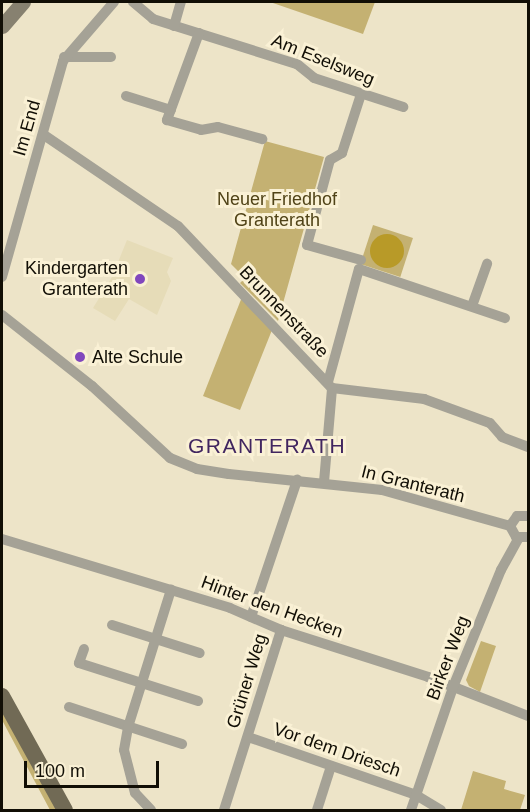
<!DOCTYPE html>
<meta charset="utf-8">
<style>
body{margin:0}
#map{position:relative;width:530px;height:812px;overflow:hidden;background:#ede4c8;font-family:Arial,sans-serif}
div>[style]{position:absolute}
.built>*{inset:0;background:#e6dcb8}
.green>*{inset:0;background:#c4b172;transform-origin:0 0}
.water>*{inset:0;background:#b89a28}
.round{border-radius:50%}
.street>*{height:10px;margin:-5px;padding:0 5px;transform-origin:5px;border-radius:5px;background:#a5a296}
.secondary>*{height:15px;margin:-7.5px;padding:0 7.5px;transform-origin:7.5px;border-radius:7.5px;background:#878170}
.primary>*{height:16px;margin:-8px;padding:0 8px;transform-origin:8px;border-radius:8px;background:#716a55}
.dots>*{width:16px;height:16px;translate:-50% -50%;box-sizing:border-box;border:3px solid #faf1d5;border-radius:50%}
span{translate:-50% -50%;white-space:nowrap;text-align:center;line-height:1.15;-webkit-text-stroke:6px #faf1d5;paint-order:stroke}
.street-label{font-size:18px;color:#110e05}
.park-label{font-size:18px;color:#504317}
.poi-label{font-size:18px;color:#110e05}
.right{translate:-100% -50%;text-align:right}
.left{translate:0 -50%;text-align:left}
.quarter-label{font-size:21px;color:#412660;letter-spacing:1.5px}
.frame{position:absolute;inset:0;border:3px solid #110e05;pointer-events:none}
.scale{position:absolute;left:24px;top:761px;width:135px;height:27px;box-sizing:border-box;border:3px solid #110e05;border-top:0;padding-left:8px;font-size:18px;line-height:21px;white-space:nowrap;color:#110e05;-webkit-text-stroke:4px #faf1d5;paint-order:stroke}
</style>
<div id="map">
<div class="built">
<i style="clip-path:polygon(127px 240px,173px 258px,167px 272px,171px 281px,157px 315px,129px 299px,115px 321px,93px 308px,112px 277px)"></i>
</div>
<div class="green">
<i style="clip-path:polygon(270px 2px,375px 2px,363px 34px)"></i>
<i style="clip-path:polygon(265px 141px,324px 157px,278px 321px,240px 283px,245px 278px,231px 264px)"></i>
<i style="left:373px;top:225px;width:42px;height:41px;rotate:18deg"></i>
<i style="clip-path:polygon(242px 297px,272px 330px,240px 410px,203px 396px)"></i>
<i style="clip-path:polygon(481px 641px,496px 646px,480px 692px,469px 686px,466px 680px)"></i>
<i style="clip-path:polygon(2px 707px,58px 810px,50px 810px,2px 720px)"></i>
<i style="clip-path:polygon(473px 771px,506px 781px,504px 789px,525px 795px,520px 810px,461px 810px)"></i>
</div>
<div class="water">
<i class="round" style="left:370px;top:234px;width:34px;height:34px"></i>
</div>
<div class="street">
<i style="left:133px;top:2px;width:26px;rotate:40deg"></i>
<i style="left:153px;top:19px;width:151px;rotate:17.4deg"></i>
<i style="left:297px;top:64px;width:22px;rotate:39deg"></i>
<i style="left:314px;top:78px;width:94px;rotate:18deg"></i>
<i style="left:174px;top:26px;width:25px;rotate:-74deg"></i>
<i style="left:199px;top:33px;width:93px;rotate:110.2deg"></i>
<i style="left:167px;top:120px;width:35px;rotate:16deg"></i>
<i style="left:201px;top:130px;width:17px;rotate:-10deg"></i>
<i style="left:218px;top:127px;width:46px;rotate:15.3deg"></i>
<i style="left:64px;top:57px;width:47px"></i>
<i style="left:126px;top:96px;width:47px;rotate:17.3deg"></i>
<i style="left:44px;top:135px;width:162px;rotate:34.2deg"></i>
<i style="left:178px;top:226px;width:224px;rotate:46.5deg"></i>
<i style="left:332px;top:388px;width:93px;rotate:6.8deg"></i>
<i style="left:424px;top:399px;width:70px;rotate:20deg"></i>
<i style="left:490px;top:423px;width:18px;rotate:49deg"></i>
<i style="left:502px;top:437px;width:28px;rotate:21deg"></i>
<i style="left:361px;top:260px;width:56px;rotate:-164.5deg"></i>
<i style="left:307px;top:245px;width:88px;rotate:-74.9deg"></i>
<i style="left:330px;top:160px;width:14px;rotate:-30deg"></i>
<i style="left:342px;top:153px;width:62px;rotate:-72.1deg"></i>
<i style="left:2px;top:277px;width:224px;rotate:-74.2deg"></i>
<i style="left:63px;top:61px;width:78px;rotate:-49.2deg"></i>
<i style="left:472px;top:306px;width:45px;rotate:-70.3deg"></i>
<i style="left:2px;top:315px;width:115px;rotate:38.3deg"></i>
<i style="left:92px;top:386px;width:106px;rotate:42.7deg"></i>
<i style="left:170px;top:458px;width:29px;rotate:22deg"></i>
<i style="left:197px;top:469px;width:32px;rotate:9deg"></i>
<i style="left:229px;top:474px;width:154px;rotate:6deg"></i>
<i style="left:382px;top:490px;width:133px;rotate:15.7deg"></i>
<i style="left:328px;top:382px;width:117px;rotate:-74.7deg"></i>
<i style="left:359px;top:269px;width:154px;rotate:18.6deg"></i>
<i style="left:324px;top:482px;width:94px;rotate:-85.1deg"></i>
<i style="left:528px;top:516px;width:11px;rotate:180deg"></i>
<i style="left:517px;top:516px;width:12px;rotate:125deg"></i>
<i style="left:510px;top:526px;width:13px;rotate:61deg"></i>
<i style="left:516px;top:537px;width:12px"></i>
<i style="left:2px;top:539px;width:238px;rotate:16.8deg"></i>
<i style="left:230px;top:608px;width:56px;rotate:23.3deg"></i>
<i style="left:281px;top:630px;width:154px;rotate:17.7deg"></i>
<i style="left:428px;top:677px;width:107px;rotate:21.3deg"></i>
<i style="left:251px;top:617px;width:145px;rotate:-71.4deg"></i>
<i style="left:112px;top:625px;width:92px;rotate:17.7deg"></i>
<i style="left:84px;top:649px;width:15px;rotate:110deg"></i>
<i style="left:79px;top:663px;width:125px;rotate:17.7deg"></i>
<i style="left:69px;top:707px;width:119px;rotate:18.1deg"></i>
<i style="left:248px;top:737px;width:178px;rotate:19deg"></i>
<i style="left:416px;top:795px;width:29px;rotate:31deg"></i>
<i style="left:151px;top:810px;width:23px;rotate:-133deg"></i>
<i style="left:135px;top:793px;width:44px;rotate:-104.3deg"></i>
<i style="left:124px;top:750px;width:23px;rotate:-80deg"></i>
<i style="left:128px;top:727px;width:144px;rotate:-72.6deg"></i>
<i style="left:224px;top:810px;width:189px;rotate:-72.4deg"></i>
<i style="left:317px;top:810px;width:46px;rotate:-72.3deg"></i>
<i style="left:411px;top:810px;width:130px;rotate:-71.1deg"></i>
<i style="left:453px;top:687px;width:126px;rotate:-67.7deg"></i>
<i style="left:501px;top:570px;width:37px;rotate:-61deg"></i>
</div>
<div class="secondary">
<i style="left:2px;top:26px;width:32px;rotate:-49deg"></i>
</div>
<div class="primary">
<i style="left:2px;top:696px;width:130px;rotate:61.1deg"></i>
</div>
<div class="dots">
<i style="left:140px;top:279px;background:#8147bd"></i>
<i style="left:80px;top:357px;background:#8147bd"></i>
</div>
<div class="street-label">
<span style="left:323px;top:60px;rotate:22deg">Am Eselsweg</span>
<span style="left:27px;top:128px;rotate:-74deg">Im End</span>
<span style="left:284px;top:312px;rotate:46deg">Brunnenstraße</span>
<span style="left:413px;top:484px;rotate:14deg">In Granterath</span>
<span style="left:272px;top:607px;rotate:20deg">Hinter den Hecken</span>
<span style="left:448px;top:658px;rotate:-69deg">Birker Weg</span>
<span style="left:247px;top:681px;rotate:-73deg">Grüner Weg</span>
<span style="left:337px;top:750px;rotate:19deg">Vor dem Driesch</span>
</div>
<div class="park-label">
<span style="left:277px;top:210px">Neuer Friedhof<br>Granterath</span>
</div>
<div class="poi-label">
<span class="right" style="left:128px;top:279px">Kindergarten<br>Granterath</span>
<span class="left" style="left:92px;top:357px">Alte Schule</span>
</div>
<div class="quarter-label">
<span style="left:267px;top:446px">GRANTERATH</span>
</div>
<div class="frame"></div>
<div class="scale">100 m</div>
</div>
